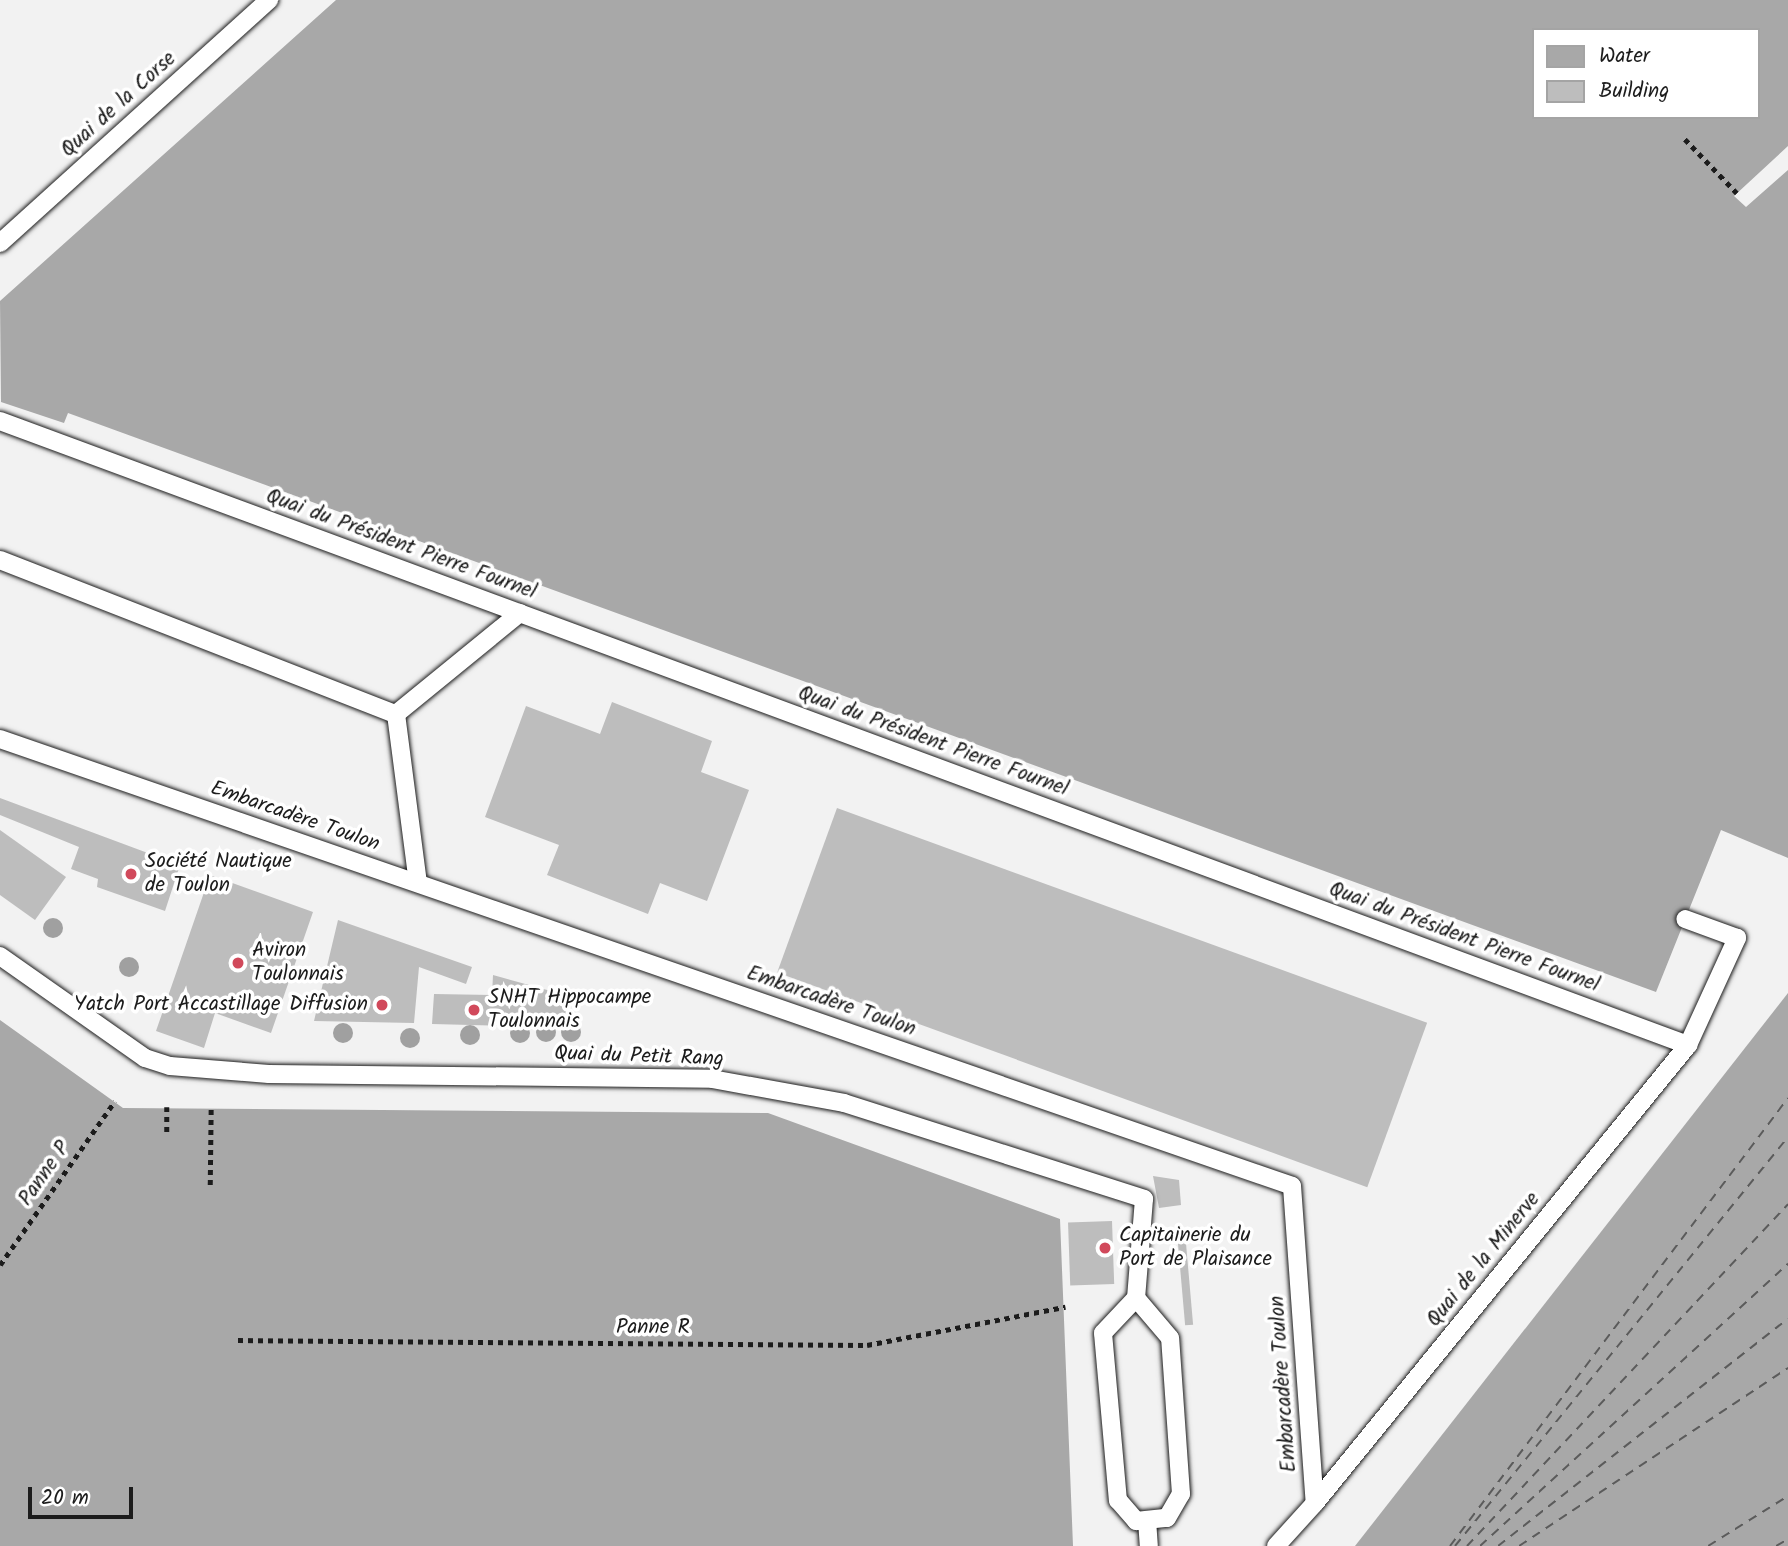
<!DOCTYPE html>
<meta charset="utf-8">
<style>
body{margin:0}
#map{position:relative;width:1788px;height:1546px;overflow:hidden;background:#f2f2f2;font-family:Kalam,sans-serif}
div>[style]{position:absolute}
.water>*{inset:0;background:#a8a8a8}
.ferry>*{height:2px;margin-top:-1px;transform-origin:0;background:repeating-linear-gradient(90deg,#5b5b5b 0 9px,transparent 0 16px)}
.building>*{inset:0;background:#bdbdbd;transform-origin:0 0}
.path>*{height:4.5px;margin-top:-2.25px;transform-origin:0;background:repeating-linear-gradient(90deg,#1c1c1c 0 5px,transparent 0 10px)}
.roads{filter:drop-shadow(0 0 2px #1c1c1c) drop-shadow(0 0 2px #1c1c1c)}
.lane>*{height:18px;margin:-9px;padding:0 9px;transform-origin:9px;border-radius:9px;background:#fff}
.trees>*{width:20px;height:20px;margin:-10px;border-radius:50%;background:#a0a0a0}
.dots>*{width:19px;height:19px;translate:-50% -50%;box-sizing:border-box;border:4px solid #fff;border-radius:50%}
span{translate:-50% -50%;white-space:nowrap;text-align:center;line-height:1.15;-webkit-text-stroke:7px #fff;paint-order:stroke}
.street-label{font-size:21px;color:#1c1c1c}
.poi-label{font-size:21px;color:#1c1c1c}
.left{translate:0 -50%;text-align:left}
.right{translate:-100% -50%;text-align:right}
.legend{position:absolute;left:1532px;top:28px;width:228px;height:91px;box-sizing:border-box;background:#fff;border:2px solid #a4a4a4;margin:0;padding:9px 12px;list-style:none;font-size:21px;color:#1c1c1c}
.legend li{display:flex;align-items:center;gap:14px;height:35px}
.legend b{width:35px;border:2px solid #a4a4a4}
.scale{position:absolute;left:28px;top:1487px;width:105px;height:32px;box-sizing:border-box;border:4px solid #1c1c1c;border-top:0;padding-left:9px;font-size:21px;line-height:24px;white-space:nowrap;color:#1c1c1c;-webkit-text-stroke:5px #fff;paint-order:stroke}
</style>
<div id="map">
<div class="water">
<i style="clip-path:polygon(evenodd,336px 0,1788px 0,1788px 146px,1734px 196px,1746px 207px,1788px 170px,1788px 858px,1721px 830px,1656px 992px,68px 413px,64px 423px,1px 402px,0 301px,336px 0,1534px 30px,1758px 30px,1758px 117px,1534px 117px,1534px 30px)"></i>
<i style="clip-path:polygon(1788px 993px,1788px 1546px,1355px 1546px)"></i>
<i style="clip-path:polygon(0 1020px,123px 1108px,768px 1113px,1060px 1219px,1073px 1546px,0 1546px)"></i>
</div>
<div class="ferry">
<i style="left:1450px;top:1546px;width:561px;rotate:-52.97deg"></i>
<i style="left:1455px;top:1546px;width:527px;rotate:-50.85deg"></i>
<i style="left:1467px;top:1546px;width:469px;rotate:-46.8deg"></i>
<i style="left:1480px;top:1546px;width:418px;rotate:-42.5deg"></i>
<i style="left:1498px;top:1546px;width:368px;rotate:-38.1deg"></i>
<i style="left:1519px;top:1546px;width:323px;rotate:-33.5deg"></i>
<i style="left:1708px;top:1546px;width:94px;rotate:-32deg"></i>
<i style="left:1776px;top:1546px;width:14px;rotate:-30deg"></i>
</div>
<div class="building">
<i style="clip-path:polygon(612px 702px,712px 741px,701px 772px,749px 790px,707px 901px,660px 883px,648px 914px,547px 875px,559px 845px,485px 817px,526px 706px,600px 734px)"></i>
<i style="clip-path:polygon(0 798px,180px 865px,165px 911px,97px 887px,98px 879px,71px 869px,79px 847px,0 815px)"></i>
<i style="left:837px;top:808px;width:628px;height:175px;rotate:20deg"></i>
<i style="clip-path:polygon(0 830px,66px 877px,35px 920px,0 895px)"></i>
<i style="clip-path:polygon(210px 875px,313px 912px,271px 1033px,215px 1013px,204px 1048px,156px 1031px)"></i>
<i style="clip-path:polygon(338px 920px,472px 967px,466px 984px,419px 967px,414px 1023px,314px 1021px)"></i>
<i style="clip-path:polygon(493px 975px,569px 996px,565px 1017px,515px 1026px,432px 1024px,434px 994px,492px 995px)"></i>
<i style="clip-path:polygon(1153px 1176px,1179px 1180px,1181px 1205px,1159px 1208px)"></i>
<i style="left:1112px;top:1221px;width:63px;height:44px;rotate:88deg"></i>
<i style="left:1185px;top:1232px;width:93px;height:8px;rotate:85deg"></i>
</div>
<div class="path">
<i style="left:1685px;top:139px;width:75px;rotate:46.1deg"></i>
<i style="left:167px;top:1107px;width:26px;rotate:90deg"></i>
<i style="left:210px;top:1185px;width:80px;rotate:-89.3deg"></i>
<i style="left:0;top:1265px;width:200px;rotate:-55deg"></i>
<i style="left:238px;top:1340px;width:629px;rotate:0.46deg"></i>
<i style="left:867px;top:1345px;width:202px;rotate:-10.9deg"></i>
</div>
<div class="roads">
<div class="lane">
<i style="left:0;top:243px;width:363px;rotate:-42.1deg"></i>
<i style="left:0;top:421px;width:1800px;rotate:20.29deg"></i>
<i style="left:1688px;top:1045px;width:118px;rotate:-65.4deg"></i>
<i style="left:1737px;top:938px;width:55px;rotate:-159.9deg"></i>
<i style="left:0;top:560px;width:425px;rotate:21.3deg"></i>
<i style="left:396px;top:714px;width:170px;rotate:82.6deg"></i>
<i style="left:396px;top:714px;width:160px;rotate:-39.2deg"></i>
<i style="left:0;top:739px;width:1367px;rotate:19.08deg"></i>
<i style="left:1292px;top:1186px;width:318px;rotate:85.9deg"></i>
<i style="left:1315px;top:1503px;width:58px;rotate:132.2deg"></i>
<i style="left:0;top:956px;width:177px;rotate:35.1deg"></i>
<i style="left:145px;top:1058px;width:26px;rotate:18deg"></i>
<i style="left:170px;top:1066px;width:99px;rotate:4.6deg"></i>
<i style="left:269px;top:1074px;width:443px;rotate:0.6deg"></i>
<i style="left:712px;top:1079px;width:134px;rotate:10.3deg"></i>
<i style="left:844px;top:1103px;width:315px;rotate:17.7deg"></i>
<i style="left:1144px;top:1199px;width:99px;rotate:94.6deg"></i>
<i style="left:1136px;top:1298px;width:48px;rotate:133.3deg"></i>
<i style="left:1103px;top:1333px;width:168px;rotate:84.9deg"></i>
<i style="left:1118px;top:1500px;width:28px;rotate:49deg"></i>
<i style="left:1136px;top:1521px;width:31px;rotate:-6deg"></i>
<i style="left:1167px;top:1518px;width:28px;rotate:-60deg"></i>
<i style="left:1181px;top:1494px;width:156px;rotate:-94deg"></i>
<i style="left:1170px;top:1338px;width:52px;rotate:-130.4deg"></i>
<i style="left:1315px;top:1503px;width:591px;rotate:-50.84deg"></i>
<i style="left:1147px;top:1520px;width:26px;rotate:86deg"></i>
</div>
</div>
<div class="trees">
<i style="left:53px;top:928px"></i>
<i style="left:129px;top:967px"></i>
<i style="left:546px;top:1032px"></i>
<i style="left:571px;top:1032px"></i>
<i style="left:343px;top:1033px"></i>
<i style="left:520px;top:1033px"></i>
<i style="left:470px;top:1035px"></i>
<i style="left:410px;top:1038px"></i>
</div>
<div class="dots">
<i style="left:131px;top:874px;background:#d1495b"></i>
<i style="left:238px;top:963px;background:#d1495b"></i>
<i style="left:382px;top:1005px;background:#d1495b"></i>
<i style="left:474px;top:1010px;background:#d1495b"></i>
<i style="left:1105px;top:1248px;background:#d1495b"></i>
</div>
<div class="street-label">
<span style="left:119px;top:105px;rotate:-42deg">Quai de la Corse</span>
<span style="left:401px;top:545px;rotate:20deg">Quai du Président Pierre Fournel</span>
<span style="left:933px;top:742px;rotate:20deg">Quai du Président Pierre Fournel</span>
<span style="left:295px;top:817px;rotate:19deg">Embarcadère Toulon</span>
<span style="left:1464px;top:938px;rotate:20deg">Quai du Président Pierre Fournel</span>
<span style="left:831px;top:1002px;rotate:19deg">Embarcadère Toulon</span>
<span style="left:639px;top:1057px;rotate:2deg">Quai du Petit Rang</span>
<span style="left:45px;top:1174px;rotate:-55deg">Panne P</span>
<span style="left:1484px;top:1260px;rotate:-51deg">Quai de la Minerve</span>
<span style="left:653px;top:1328px">Panne R</span>
<span style="left:1284px;top:1384px;rotate:-94deg">Embarcadère Toulon</span>
</div>
<div class="poi-label">
<span class="left" style="left:145px;top:874px">Société Nautique<br>de Toulon</span>
<span class="left" style="left:252px;top:963px">Aviron<br>Toulonnais</span>
<span class="left" style="left:488px;top:1010px">SNHT Hippocampe<br>Toulonnais</span>
<span class="right" style="left:368px;top:1005px">Yatch Port Accastillage Diffusion</span>
<span class="left" style="left:1119px;top:1248px">Capitainerie du<br>Port de Plaisance</span>
</div>
<ul class="legend">
<li><b style="height:19px;background:#a8a8a8"></b>Water</li>
<li><b style="height:19px;background:#bdbdbd"></b>Building</li>
</ul>
<div class="scale">20 m</div>
</div>
